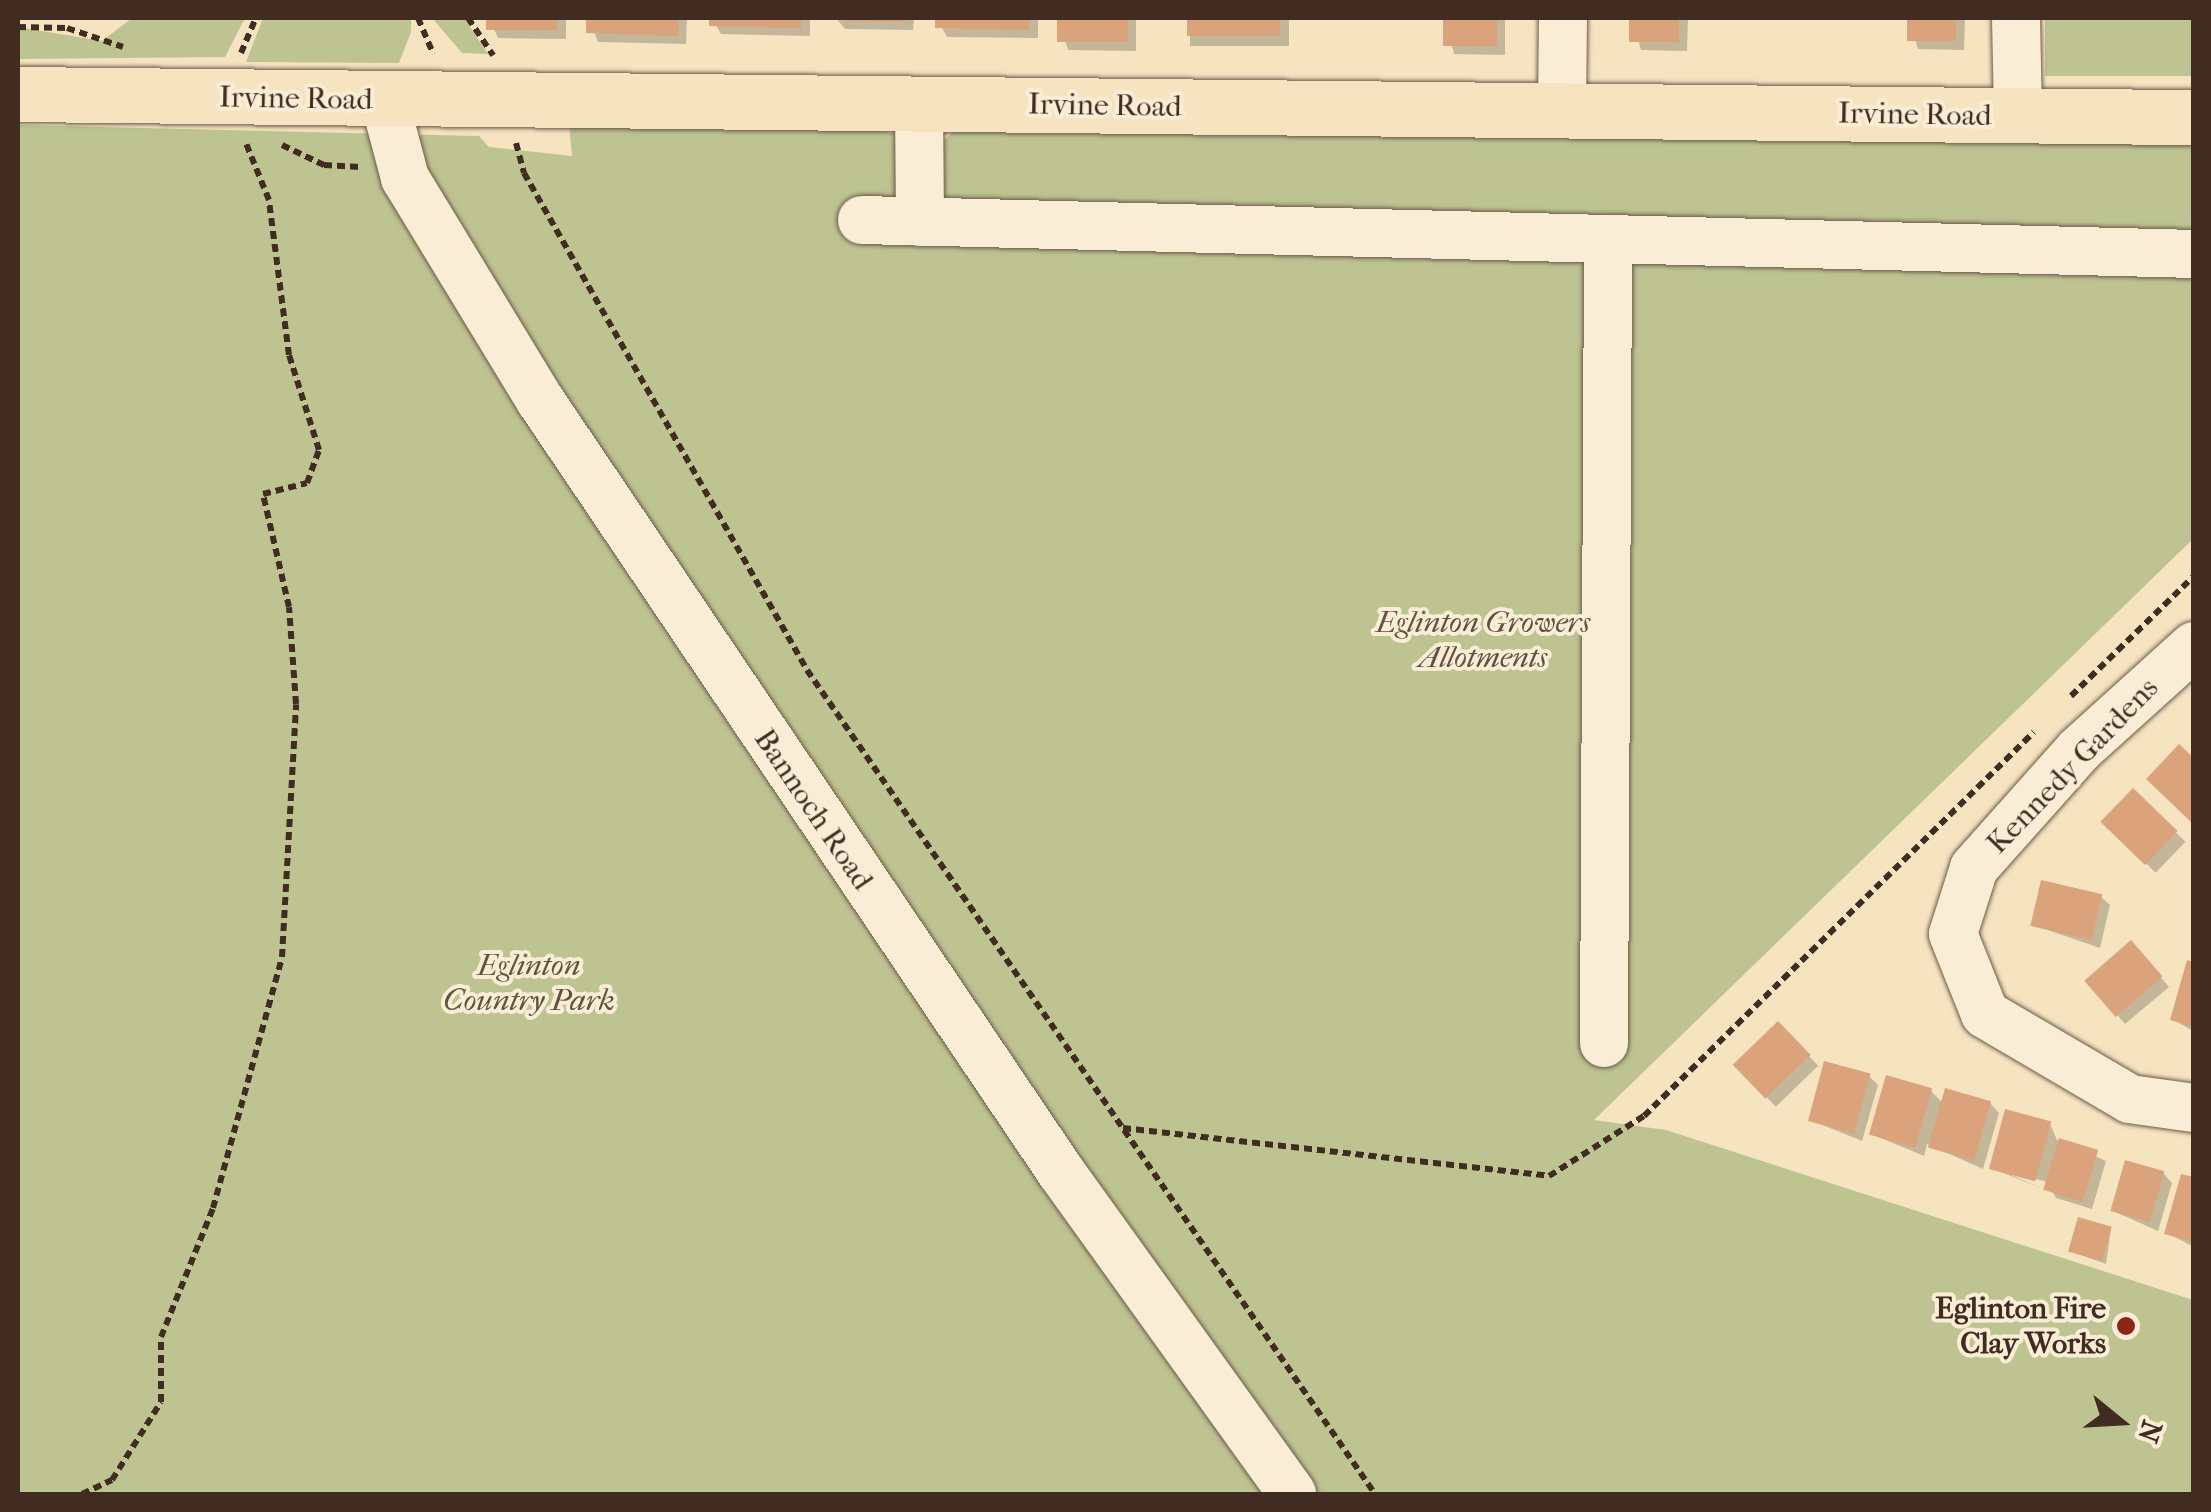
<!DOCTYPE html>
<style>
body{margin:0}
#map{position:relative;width:2211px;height:1512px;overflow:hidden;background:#f6e4c0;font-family:"IM FELL French Canon",serif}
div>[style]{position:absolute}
.green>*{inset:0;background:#bdc492;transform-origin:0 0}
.shadow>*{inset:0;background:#0003;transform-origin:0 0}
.building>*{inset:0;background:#daa37b;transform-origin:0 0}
.path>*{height:6px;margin-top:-3px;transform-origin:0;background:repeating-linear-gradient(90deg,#412c22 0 8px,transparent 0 13px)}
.roads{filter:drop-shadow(0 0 2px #6e5a4a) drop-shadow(0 0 2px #6e5a4a)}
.minor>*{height:48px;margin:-24px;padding:0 24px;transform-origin:24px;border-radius:24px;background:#f9edd6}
.major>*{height:55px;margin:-27.5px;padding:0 27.5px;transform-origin:27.5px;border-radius:27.5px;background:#f6e4c0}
.dots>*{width:28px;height:28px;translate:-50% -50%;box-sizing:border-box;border:5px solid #f9edd6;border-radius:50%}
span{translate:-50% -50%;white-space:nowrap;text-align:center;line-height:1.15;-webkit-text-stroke:8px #f9edd6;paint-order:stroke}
.street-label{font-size:30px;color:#412c22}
.park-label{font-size:30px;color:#60523e;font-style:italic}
.poi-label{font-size:30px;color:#412c22;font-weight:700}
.right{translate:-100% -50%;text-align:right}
.frame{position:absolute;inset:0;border:20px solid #412c22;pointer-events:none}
.north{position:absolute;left:2071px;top:1372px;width:100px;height:100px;-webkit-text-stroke:8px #f9edd6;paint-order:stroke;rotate:108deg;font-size:28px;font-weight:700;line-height:40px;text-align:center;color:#412c22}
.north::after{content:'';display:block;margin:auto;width:35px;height:45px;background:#412c22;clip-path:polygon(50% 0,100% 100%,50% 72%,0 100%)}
</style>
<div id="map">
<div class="green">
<i style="clip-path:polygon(132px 18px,245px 18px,225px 57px,18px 59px,18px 27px,102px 41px)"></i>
<i style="clip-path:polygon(263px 18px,411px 18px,411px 32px,399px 63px,246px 62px)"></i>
<i style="clip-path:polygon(432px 18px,464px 18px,488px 54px,462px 53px)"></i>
<i style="left:2045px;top:18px;width:148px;height:58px"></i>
<i style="clip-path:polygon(569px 124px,878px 130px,941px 143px,958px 127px,2193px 142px,2193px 539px,1594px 1120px,1666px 1130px,2193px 1300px,2193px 1494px,18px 1494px,18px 125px,479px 136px,489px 147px,572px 156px)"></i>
</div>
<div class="shadow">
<i style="clip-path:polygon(489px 18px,566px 18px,566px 39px,498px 38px)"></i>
<i style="clip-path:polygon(589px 18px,687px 18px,686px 44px,598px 42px)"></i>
<i style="clip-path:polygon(712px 18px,810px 18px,810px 36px,721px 34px)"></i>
<i style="clip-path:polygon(836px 18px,914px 18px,913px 30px,845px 29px)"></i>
<i style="clip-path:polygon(937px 18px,1038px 18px,1038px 38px,947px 37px)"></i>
<i style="clip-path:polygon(1059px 18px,1136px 18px,1136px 51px,1068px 50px)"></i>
<i style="left:1190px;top:18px;width:99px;height:28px"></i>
<i style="clip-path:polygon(1445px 18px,1505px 18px,1505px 55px,1454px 54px)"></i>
<i style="clip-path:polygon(1632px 18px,1688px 18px,1687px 51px,1641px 50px)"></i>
<i style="clip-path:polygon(1909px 18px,1965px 18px,1964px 50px,1918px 49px)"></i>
<i style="clip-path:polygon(2194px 762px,2194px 821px,2150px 779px)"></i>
<i style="left:2133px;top:791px;width:73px;height:43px;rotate:44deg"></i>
<i style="clip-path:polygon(2100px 896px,2110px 905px,2100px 948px,2033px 925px)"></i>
<i style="clip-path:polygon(2140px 952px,2169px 987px,2125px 1024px,2087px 980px)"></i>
<i style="clip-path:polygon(2194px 964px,2194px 1032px,2173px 1019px)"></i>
<i style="left:1778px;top:1024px;width:58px;height:59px;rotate:46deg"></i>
<i style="clip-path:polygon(1869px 1076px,1878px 1085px,1862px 1141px,1810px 1120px)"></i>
<i style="clip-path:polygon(1930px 1090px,1943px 1103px,1990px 1103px,1999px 1113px,1983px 1169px,1927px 1144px,1924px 1156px,1871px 1134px)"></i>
<i style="clip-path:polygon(2050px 1124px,2057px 1140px,2106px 1161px,2092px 1209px,2056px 1198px,2047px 1182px,1998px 1169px,2043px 1189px,1991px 1168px)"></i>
<i style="clip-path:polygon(2163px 1173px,2172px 1183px,2158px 1231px,2113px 1211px)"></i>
<i style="clip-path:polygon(2194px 1180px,2194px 1247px,2167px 1233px)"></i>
<i style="clip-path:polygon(2111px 1229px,2106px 1264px,2070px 1251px)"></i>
</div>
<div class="building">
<i style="left:486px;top:18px;width:71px;height:12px"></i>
<i style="clip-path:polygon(586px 18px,679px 18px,678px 36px,586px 33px)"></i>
<i style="clip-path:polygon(709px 18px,801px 18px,801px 28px,709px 26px)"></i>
<i style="clip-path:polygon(846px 18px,905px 18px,905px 22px,846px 21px)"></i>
<i style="clip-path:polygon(935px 18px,1029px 18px,1029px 30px,935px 28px)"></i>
<i style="left:1057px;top:18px;width:71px;height:24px"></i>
<i style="left:1187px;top:18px;width:93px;height:18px"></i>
<i style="left:1443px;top:18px;width:54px;height:28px"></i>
<i style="left:1629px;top:18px;width:50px;height:24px"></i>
<i style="left:1907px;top:18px;width:49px;height:23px"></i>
<i style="clip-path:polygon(2179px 744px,2194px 758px,2191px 822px,2146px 779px)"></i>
<i style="left:2133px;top:788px;width:62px;height:47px;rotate:44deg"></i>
<i style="left:2041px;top:880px;width:63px;height:47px;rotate:13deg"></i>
<i style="left:2131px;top:940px;width:48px;height:62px;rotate:49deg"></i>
<i style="clip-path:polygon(2187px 960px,2194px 962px,2194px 1027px,2170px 1020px)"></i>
<i style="left:1778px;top:1021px;width:47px;height:63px;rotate:46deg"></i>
<i style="left:1824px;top:1061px;width:48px;height:62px;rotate:15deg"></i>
<i style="left:1886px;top:1075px;width:48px;height:62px;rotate:16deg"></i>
<i style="left:1945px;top:1088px;width:48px;height:62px;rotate:16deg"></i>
<i style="left:2005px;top:1109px;width:48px;height:62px;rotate:15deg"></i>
<i style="left:2059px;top:1138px;width:41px;height:54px;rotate:17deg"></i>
<i style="left:2125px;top:1160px;width:41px;height:53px;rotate:16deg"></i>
<i style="clip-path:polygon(2181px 1174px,2194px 1177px,2194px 1242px,2164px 1234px)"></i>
<i style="left:2078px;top:1217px;width:35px;height:36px;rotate:16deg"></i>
</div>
<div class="path">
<i style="left:418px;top:18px;width:39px;rotate:67deg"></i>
<i style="left:468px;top:18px;width:45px;rotate:56deg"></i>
<i style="left:18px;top:27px;width:49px;rotate:1.2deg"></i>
<i style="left:67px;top:28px;width:59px;rotate:18.7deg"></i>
<i style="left:241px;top:53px;width:38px;rotate:-67deg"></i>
<i style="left:516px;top:143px;width:31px;rotate:75deg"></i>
<i style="left:524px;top:173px;width:572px;rotate:60.34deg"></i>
<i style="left:807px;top:670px;width:1001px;rotate:55.42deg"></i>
<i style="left:282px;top:145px;width:47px;rotate:25.5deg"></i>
<i style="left:324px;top:165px;width:36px;rotate:3deg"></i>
<i style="left:2071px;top:696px;width:172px;rotate:-44.3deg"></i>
<i style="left:1123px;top:1128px;width:429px;rotate:6.4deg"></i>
<i style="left:1549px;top:1176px;width:112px;rotate:-32.3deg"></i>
<i style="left:1644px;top:1116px;width:547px;rotate:-44.56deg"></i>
<i style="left:82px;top:1494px;width:33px;rotate:-25deg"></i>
<i style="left:112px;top:1480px;width:92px;rotate:-57.9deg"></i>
<i style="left:161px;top:1402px;width:65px;rotate:-90deg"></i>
<i style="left:161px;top:1337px;width:139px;rotate:-68deg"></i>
<i style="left:213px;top:1208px;width:260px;rotate:-74.6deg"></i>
<i style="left:282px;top:957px;width:253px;rotate:-86.8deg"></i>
<i style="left:296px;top:704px;width:97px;rotate:-94.1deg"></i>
<i style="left:289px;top:607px;width:116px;rotate:-103deg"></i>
<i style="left:263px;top:494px;width:45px;rotate:-14deg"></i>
<i style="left:307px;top:483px;width:35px;rotate:-70deg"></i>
<i style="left:319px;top:450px;width:100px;rotate:-107.5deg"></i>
<i style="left:289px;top:355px;width:156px;rotate:-97.4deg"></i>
<i style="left:269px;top:200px;width:64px;rotate:-112.1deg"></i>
</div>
<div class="roads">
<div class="minor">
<i style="left:2016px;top:18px;width:98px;rotate:88.8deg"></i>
<i style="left:384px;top:99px;width:82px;rotate:75.1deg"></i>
<i style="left:405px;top:178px;width:260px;rotate:58.7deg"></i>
<i style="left:540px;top:400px;width:931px;rotate:55.99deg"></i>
<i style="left:1061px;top:1172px;width:396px;rotate:54.3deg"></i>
<i style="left:919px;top:104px;width:118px;rotate:89.5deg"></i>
<i style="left:1562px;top:111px;width:93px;rotate:-89.4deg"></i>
<i style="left:862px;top:220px;width:1332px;rotate:1.46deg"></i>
<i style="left:2194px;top:646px;width:155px;rotate:137.9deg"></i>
<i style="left:2079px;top:750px;width:158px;rotate:131.7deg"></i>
<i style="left:1974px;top:868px;width:69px;rotate:107.7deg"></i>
<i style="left:1953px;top:934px;width:86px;rotate:68.2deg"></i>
<i style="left:1985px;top:1014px;width:168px;rotate:30.4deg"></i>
<i style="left:2130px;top:1099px;width:65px;rotate:8deg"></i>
<i style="left:1604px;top:1043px;width:804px;rotate:-89.71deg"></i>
</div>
<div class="major">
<i style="left:18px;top:94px;width:2176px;rotate:0.61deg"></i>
</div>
</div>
<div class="dots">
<i style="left:2126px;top:1326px;background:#8f2418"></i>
</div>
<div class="street-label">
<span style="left:296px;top:99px;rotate:1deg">Irvine Road</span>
<span style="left:1105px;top:106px;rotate:1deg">Irvine Road</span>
<span style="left:1915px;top:115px;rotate:1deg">Irvine Road</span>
<span style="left:2073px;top:766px;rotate:-46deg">Kennedy Gardens</span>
<span style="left:813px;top:810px;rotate:56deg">Bannoch Road</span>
</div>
<div class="park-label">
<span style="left:1483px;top:640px">Eglinton Growers<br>Allotments</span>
<span style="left:529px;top:983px">Eglinton<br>Country Park</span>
</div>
<div class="poi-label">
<span class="right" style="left:2106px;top:1326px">Eglinton Fire<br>Clay Works</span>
</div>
<div class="frame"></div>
<div class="north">N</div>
</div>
